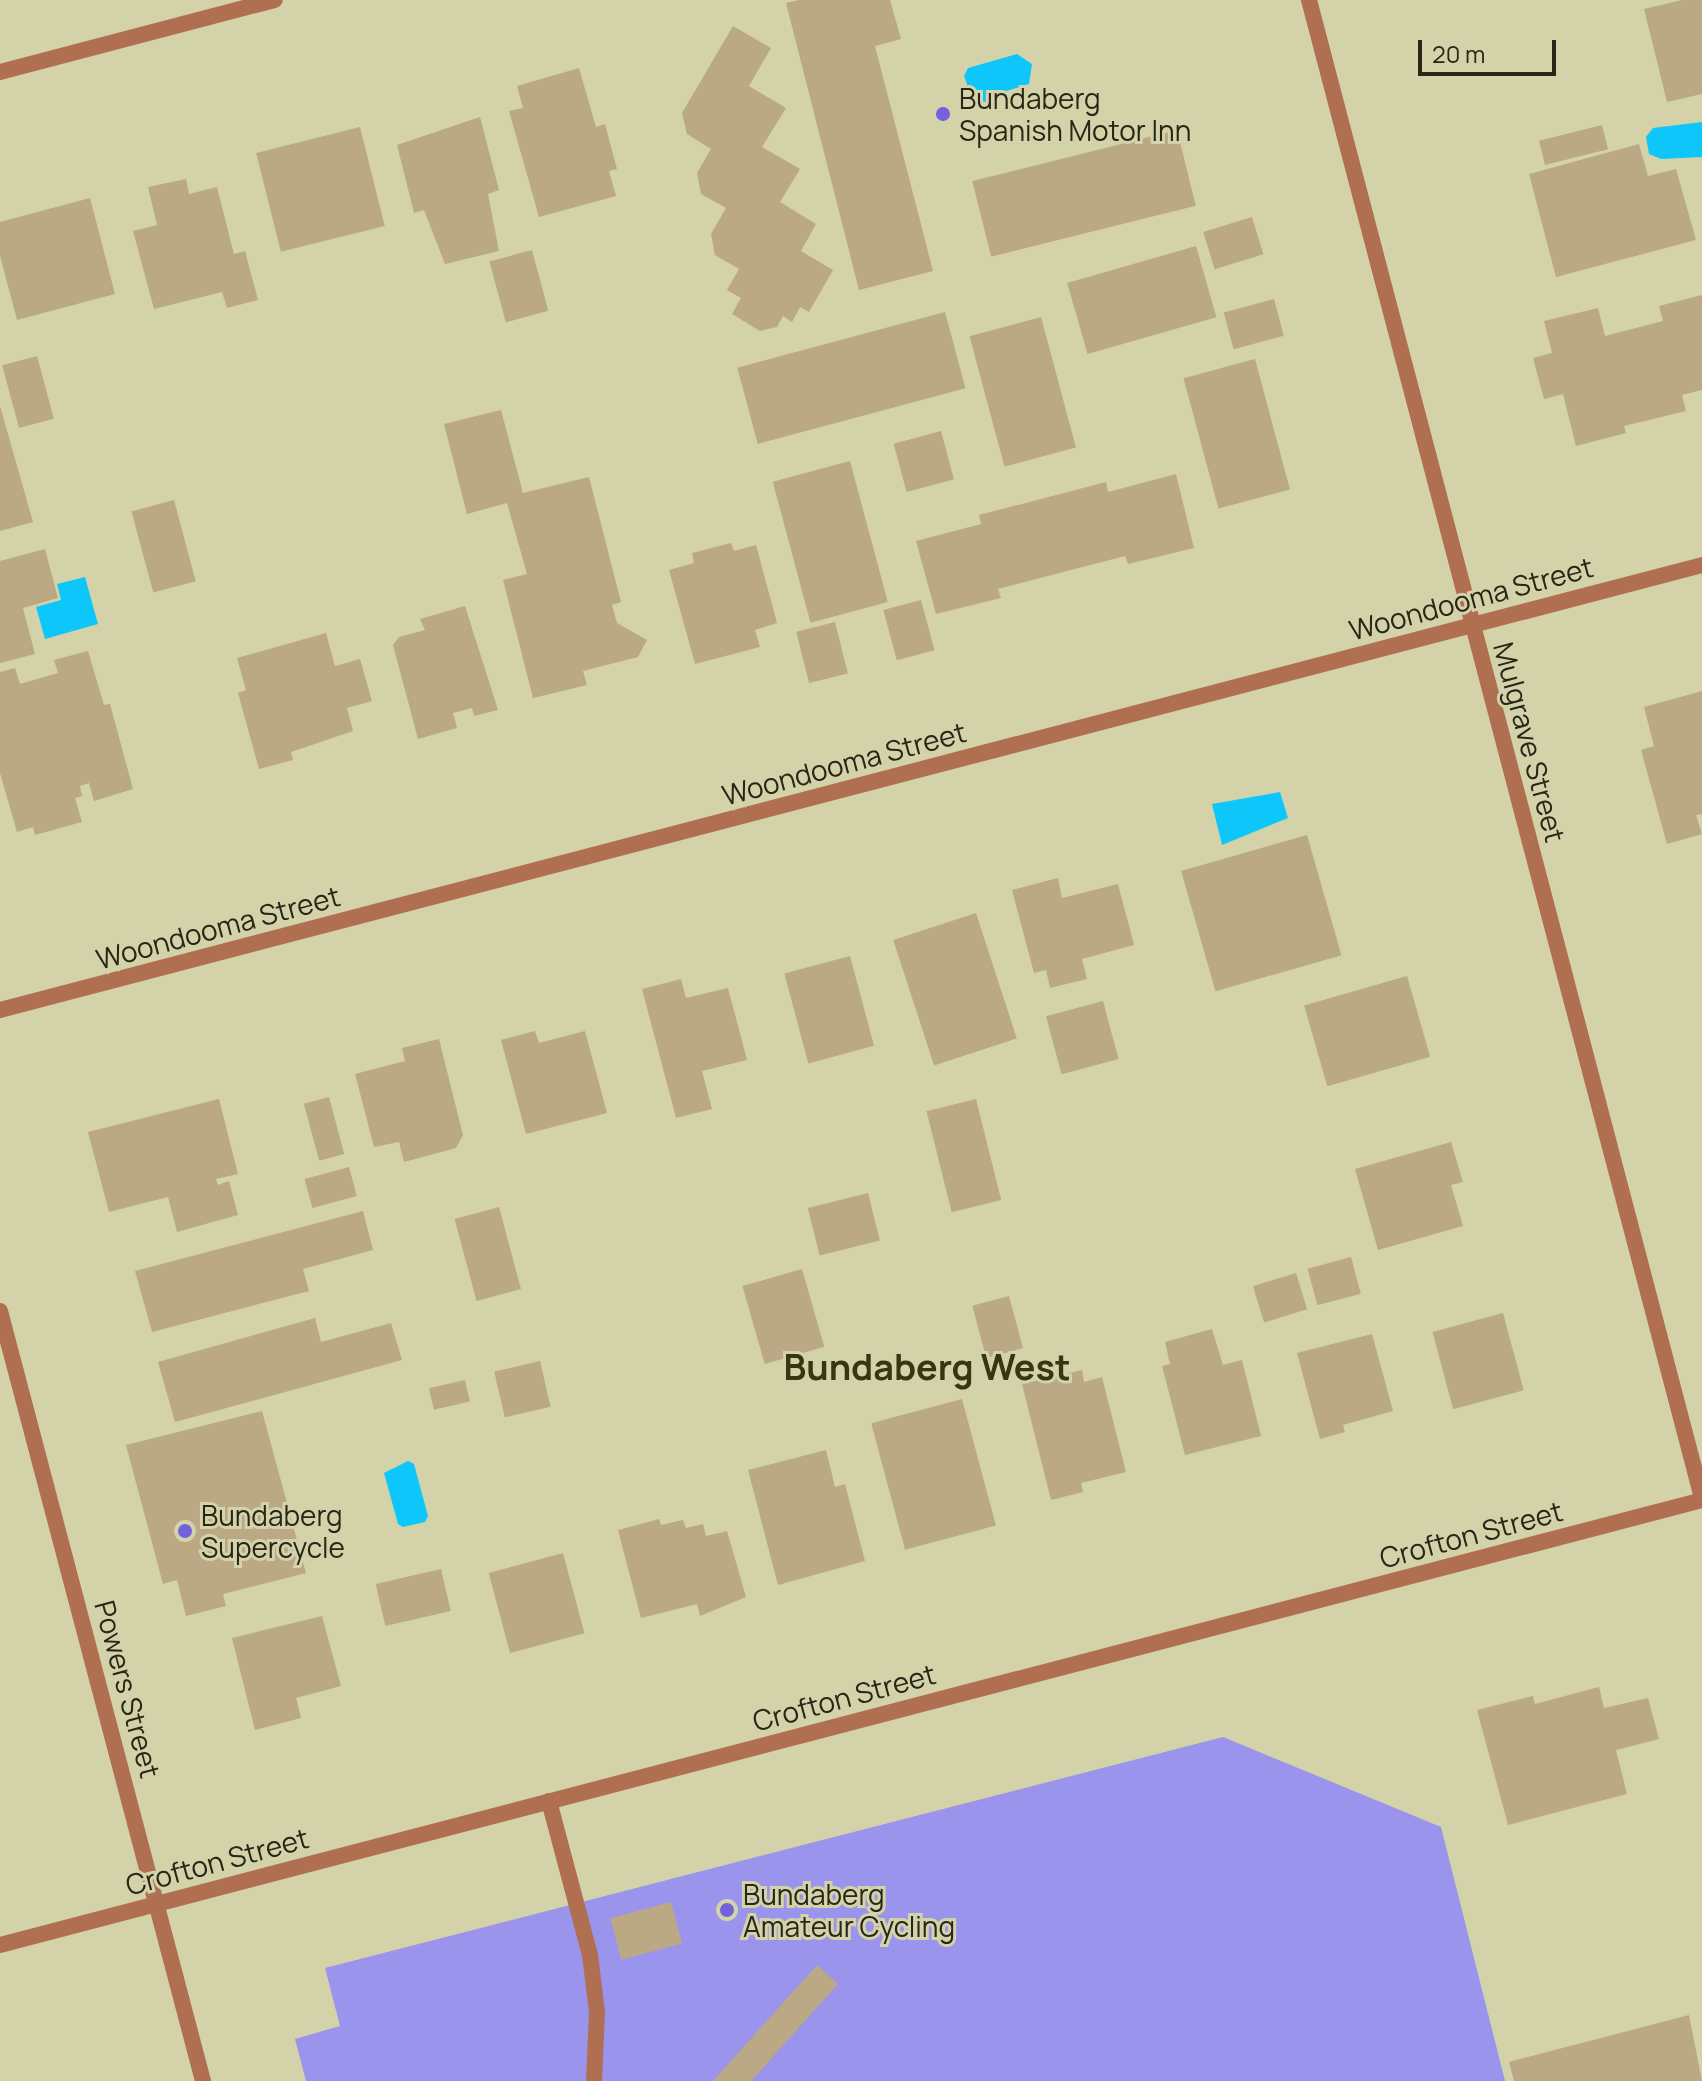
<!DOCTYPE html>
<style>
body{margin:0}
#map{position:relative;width:1702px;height:2081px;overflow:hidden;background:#d3d2a9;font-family:Manrope,sans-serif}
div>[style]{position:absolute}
.green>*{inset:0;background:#9b94ed}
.water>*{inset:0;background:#0fc6fb}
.building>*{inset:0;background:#baa984;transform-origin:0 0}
.service>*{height:16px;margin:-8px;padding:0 8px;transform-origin:8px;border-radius:8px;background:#af6f50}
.minor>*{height:16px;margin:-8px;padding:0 8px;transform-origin:8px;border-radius:8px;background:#af6f50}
.dots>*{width:22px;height:22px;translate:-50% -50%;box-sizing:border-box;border:4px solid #d3d2a9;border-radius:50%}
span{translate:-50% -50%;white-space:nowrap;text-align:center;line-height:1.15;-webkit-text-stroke:6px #d3d2a9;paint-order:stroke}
.poi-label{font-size:28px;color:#272617}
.left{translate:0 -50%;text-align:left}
.street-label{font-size:28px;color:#272617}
.district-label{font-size:36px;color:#383612;font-weight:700}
.scale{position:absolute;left:1418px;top:40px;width:138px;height:36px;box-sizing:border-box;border:4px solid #272617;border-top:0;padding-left:10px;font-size:24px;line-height:28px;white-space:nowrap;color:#272617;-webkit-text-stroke:6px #d3d2a9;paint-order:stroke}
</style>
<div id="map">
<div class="green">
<i style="clip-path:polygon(1223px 1737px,1441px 1827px,1505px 2081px,306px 2081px,295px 2039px,340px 2026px,325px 1968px)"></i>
</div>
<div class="water">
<i style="clip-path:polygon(1017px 54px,1032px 64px,1029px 84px,1000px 93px,989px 103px,972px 98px,964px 76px,968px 68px)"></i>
<i style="clip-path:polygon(1702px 122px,1702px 157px,1661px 159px,1649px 154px,1646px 137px,1653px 128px)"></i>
<i style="clip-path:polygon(85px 577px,98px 624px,45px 639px,36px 607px,61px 600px,57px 584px)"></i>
<i style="clip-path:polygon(1280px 792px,1288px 818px,1222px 845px,1212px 804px)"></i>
<i style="clip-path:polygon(408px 1461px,414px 1464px,428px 1516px,425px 1522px,403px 1527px,398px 1524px,384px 1473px)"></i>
</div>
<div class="building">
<i style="clip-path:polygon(799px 0,890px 0,901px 39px,875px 46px,933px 271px,859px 290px,786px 3px)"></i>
<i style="clip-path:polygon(1682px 0,1702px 0,1702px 94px,1667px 102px,1644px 9px)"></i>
<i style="clip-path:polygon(733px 26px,771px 48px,749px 86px,786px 108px,762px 147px,800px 169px,780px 202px,816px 224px,801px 251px,833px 270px,809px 312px,800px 307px,792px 322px,783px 316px,777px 327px,760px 331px,732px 314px,741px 298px,727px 290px,739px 269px,715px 255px,711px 234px,726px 208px,701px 194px,697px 173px,711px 149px,687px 134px,682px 113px)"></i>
<i style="clip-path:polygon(579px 68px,596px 127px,605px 124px,617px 169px,609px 171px,616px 196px,539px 217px,509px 111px,523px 108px,517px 86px)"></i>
<i style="clip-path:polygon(480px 117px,499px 190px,488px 194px,499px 251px,445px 264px,424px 210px,414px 213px,397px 145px)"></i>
<i style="left:1602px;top:125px;width:25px;height:65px;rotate:76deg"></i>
<i style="left:360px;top:127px;width:102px;height:107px;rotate:76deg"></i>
<i style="left:1177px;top:130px;width:78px;height:211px;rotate:76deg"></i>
<i style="clip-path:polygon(1639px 144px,1648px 176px,1676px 169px,1696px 240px,1556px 277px,1529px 174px)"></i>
<i style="clip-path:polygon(186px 179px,189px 194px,217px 187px,234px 254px,245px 251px,258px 300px,227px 308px,222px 292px,154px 309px,133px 231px,157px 225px,148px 187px)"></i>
<i style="clip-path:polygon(90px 198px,115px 294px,17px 320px,0 256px,0 222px)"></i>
<i style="left:1252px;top:217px;width:39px;height:51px;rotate:73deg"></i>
<i style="left:1196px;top:246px;width:74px;height:134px;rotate:74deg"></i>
<i style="left:532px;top:250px;width:63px;height:44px;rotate:75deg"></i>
<i style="clip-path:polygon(1702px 295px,1702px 390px,1682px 395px,1686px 411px,1624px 426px,1626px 433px,1576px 446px,1563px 394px,1544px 399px,1533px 358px,1552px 353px,1544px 321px,1598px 308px,1605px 336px,1663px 321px,1659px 306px)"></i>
<i style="left:1274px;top:299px;width:38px;height:52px;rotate:75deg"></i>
<i style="left:945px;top:312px;width:79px;height:215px;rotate:75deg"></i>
<i style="left:1041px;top:317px;width:135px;height:74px;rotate:75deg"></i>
<i style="left:37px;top:356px;width:65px;height:36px;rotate:75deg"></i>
<i style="left:1255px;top:359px;width:135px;height:74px;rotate:75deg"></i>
<i style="clip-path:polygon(0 406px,33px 522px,0 531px)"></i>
<i style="clip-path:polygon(501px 410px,523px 493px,589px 477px,621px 602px,612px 605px,617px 623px,647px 640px,638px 657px,583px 671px,587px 685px,533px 698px,503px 580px,527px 574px,507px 503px,467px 514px,444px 424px)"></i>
<i style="left:941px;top:431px;width:50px;height:49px;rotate:75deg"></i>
<i style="left:850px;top:461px;width:146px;height:80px;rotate:75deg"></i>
<i style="clip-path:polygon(1176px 474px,1194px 548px,1128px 564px,1125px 556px,998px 589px,1001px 598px,936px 614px,916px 541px,981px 524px,979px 515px,1106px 482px,1108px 492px)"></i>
<i style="left:174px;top:500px;width:84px;height:44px;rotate:75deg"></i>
<i style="clip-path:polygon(731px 543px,734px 551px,756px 545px,777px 623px,755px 630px,760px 647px,695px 664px,669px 570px,694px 563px,692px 553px)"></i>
<i style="clip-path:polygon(45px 549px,58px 598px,23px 608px,35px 654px,0 663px,0 561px)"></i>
<i style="left:921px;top:600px;width:52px;height:39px;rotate:75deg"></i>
<i style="clip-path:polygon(465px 606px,498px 710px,474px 716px,472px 708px,453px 713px,457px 728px,418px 739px,393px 645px,399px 637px,425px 630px,420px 619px)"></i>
<i style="left:835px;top:622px;width:53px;height:40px;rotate:76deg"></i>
<i style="clip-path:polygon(326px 633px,335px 666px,360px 659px,372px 701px,347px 708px,353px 731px,291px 752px,293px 760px,259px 769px,238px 693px,246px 690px,237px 658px)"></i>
<i style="clip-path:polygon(88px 651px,104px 705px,110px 704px,133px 789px,94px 801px,89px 783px,80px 786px,82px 796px,75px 798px,82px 822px,35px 835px,33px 827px,17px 832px,0 773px,0 672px,15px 668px,20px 684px,58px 673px,54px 660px)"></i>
<i style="clip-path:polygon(1702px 691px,1702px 814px,1696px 815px,1702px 834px,1667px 844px,1641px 750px,1654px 746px,1644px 707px)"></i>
<i style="left:1307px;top:835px;width:125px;height:131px;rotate:74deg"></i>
<i style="clip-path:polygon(1058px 878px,1062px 898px,1118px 884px,1134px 945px,1082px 959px,1087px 979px,1050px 988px,1046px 970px,1034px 973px,1012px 890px)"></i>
<i style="left:976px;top:913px;width:132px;height:87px;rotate:72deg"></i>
<i style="left:850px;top:956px;width:93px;height:68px;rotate:75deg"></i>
<i style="left:1407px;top:976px;width:84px;height:107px;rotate:74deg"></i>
<i style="clip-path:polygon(681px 979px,686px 998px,728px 988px,747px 1060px,702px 1071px,712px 1109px,676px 1118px,642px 989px)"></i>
<i style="left:1103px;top:1001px;width:60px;height:59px;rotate:75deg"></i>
<i style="clip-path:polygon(535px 1031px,539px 1043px,585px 1031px,607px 1113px,526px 1134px,501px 1040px)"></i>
<i style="clip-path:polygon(439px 1039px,463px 1135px,456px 1148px,404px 1162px,399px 1142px,374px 1147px,355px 1074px,405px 1061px,402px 1048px)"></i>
<i style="left:329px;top:1097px;width:59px;height:26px;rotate:75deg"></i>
<i style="clip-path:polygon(219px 1099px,238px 1174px,216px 1179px,218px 1185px,229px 1181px,238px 1215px,177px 1232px,168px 1197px,109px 1212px,88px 1132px)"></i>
<i style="left:976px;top:1099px;width:104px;height:51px;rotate:76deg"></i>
<i style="clip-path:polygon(1451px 1142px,1463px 1182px,1451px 1185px,1463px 1226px,1378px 1250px,1355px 1169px)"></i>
<i style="left:349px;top:1167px;width:30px;height:46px;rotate:75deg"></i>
<i style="left:868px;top:1193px;width:49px;height:62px;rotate:76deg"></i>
<i style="left:499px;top:1207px;width:85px;height:46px;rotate:75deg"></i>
<i style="clip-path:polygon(363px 1211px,373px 1250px,303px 1269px,309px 1291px,152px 1332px,135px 1271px)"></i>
<i style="left:1351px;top:1257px;width:38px;height:45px;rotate:75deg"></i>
<i style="left:802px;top:1269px;width:81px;height:62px;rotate:74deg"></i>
<i style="left:1296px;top:1273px;width:38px;height:45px;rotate:73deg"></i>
<i style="left:1009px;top:1296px;width:54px;height:38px;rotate:75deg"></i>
<i style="left:1503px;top:1313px;width:80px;height:73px;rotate:75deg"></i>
<i style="clip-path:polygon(315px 1318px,321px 1342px,391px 1323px,402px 1360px,175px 1422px,158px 1362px)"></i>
<i style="clip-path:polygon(1212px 1329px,1223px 1365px,1242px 1360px,1261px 1436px,1185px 1455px,1162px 1366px,1170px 1364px,1165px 1342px)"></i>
<i style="clip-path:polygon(1372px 1334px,1393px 1411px,1343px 1425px,1345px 1432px,1320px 1439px,1297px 1353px)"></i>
<i style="left:540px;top:1361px;width:47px;height:47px;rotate:77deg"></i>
<i style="clip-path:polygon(1082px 1370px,1084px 1382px,1102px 1377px,1126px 1472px,1081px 1483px,1083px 1492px,1051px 1500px,1022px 1384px)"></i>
<i style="left:465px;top:1380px;width:22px;height:37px;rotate:77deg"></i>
<i style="left:962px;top:1399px;width:131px;height:94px;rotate:75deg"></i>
<i style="clip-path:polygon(262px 1411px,306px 1573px,223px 1594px,226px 1606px,186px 1616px,177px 1580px,163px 1584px,126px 1445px)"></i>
<i style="clip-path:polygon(826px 1450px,835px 1487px,845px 1484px,865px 1561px,778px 1585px,748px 1470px)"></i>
<i style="clip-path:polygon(659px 1519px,661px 1525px,683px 1520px,686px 1528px,703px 1524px,706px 1536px,727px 1531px,746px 1597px,700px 1616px,697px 1604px,641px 1618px,618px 1530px)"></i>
<i style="left:563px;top:1553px;width:83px;height:77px;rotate:75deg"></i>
<i style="left:441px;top:1569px;width:43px;height:67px;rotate:77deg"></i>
<i style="clip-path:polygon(322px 1616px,341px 1686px,296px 1698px,301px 1718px,255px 1730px,232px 1638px)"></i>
<i style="clip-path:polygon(1599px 1687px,1604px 1708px,1648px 1698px,1659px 1739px,1616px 1750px,1627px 1794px,1508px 1825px,1477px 1710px,1533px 1696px,1535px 1704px)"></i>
<i style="left:671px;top:1902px;width:43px;height:63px;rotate:75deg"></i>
<i style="clip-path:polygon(817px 1965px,838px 1984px,751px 2081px,713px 2081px)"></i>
<i style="clip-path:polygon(1689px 2015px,1702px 2081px,1514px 2081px,1509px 2062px)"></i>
</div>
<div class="service">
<i style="left:549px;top:1801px;width:159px;rotate:75.1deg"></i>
<i style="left:590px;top:1955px;width:57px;rotate:83deg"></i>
<i style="left:597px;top:2012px;width:69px;rotate:92.5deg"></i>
</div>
<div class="minor">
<i style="left:1309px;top:0;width:1549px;rotate:75.3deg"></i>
<i style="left:0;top:72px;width:284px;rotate:-14.7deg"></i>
<i style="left:0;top:1010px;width:1759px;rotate:-14.65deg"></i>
<i style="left:0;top:1311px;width:796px;rotate:75.23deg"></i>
<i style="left:0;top:1945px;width:1759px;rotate:-14.65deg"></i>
</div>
<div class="dots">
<i style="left:943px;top:114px;background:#7461dc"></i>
<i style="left:185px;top:1531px;background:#7461dc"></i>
<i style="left:727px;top:1910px;background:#7461dc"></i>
</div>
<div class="poi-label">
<span class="left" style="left:959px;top:114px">Bundaberg<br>Spanish Motor Inn</span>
<span class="left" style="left:201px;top:1531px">Bundaberg<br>Supercycle</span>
<span class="left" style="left:743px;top:1910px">Bundaberg<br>Amateur Cycling</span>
</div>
<div class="street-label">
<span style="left:1471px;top:598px;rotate:-15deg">Woondooma Street</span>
<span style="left:1530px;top:742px;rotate:75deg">Mulgrave Street</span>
<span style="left:844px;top:763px;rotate:-15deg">Woondooma Street</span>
<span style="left:218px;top:927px;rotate:-15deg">Woondooma Street</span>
<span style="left:1471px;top:1534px;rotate:-15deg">Crofton Street</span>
<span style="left:128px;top:1689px;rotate:75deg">Powers Street</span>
<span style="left:844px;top:1697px;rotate:-15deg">Crofton Street</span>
<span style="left:217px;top:1861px;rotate:-15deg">Crofton Street</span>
</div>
<div class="district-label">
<span style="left:927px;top:1367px">Bundaberg West</span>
</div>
<div class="scale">20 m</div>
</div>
